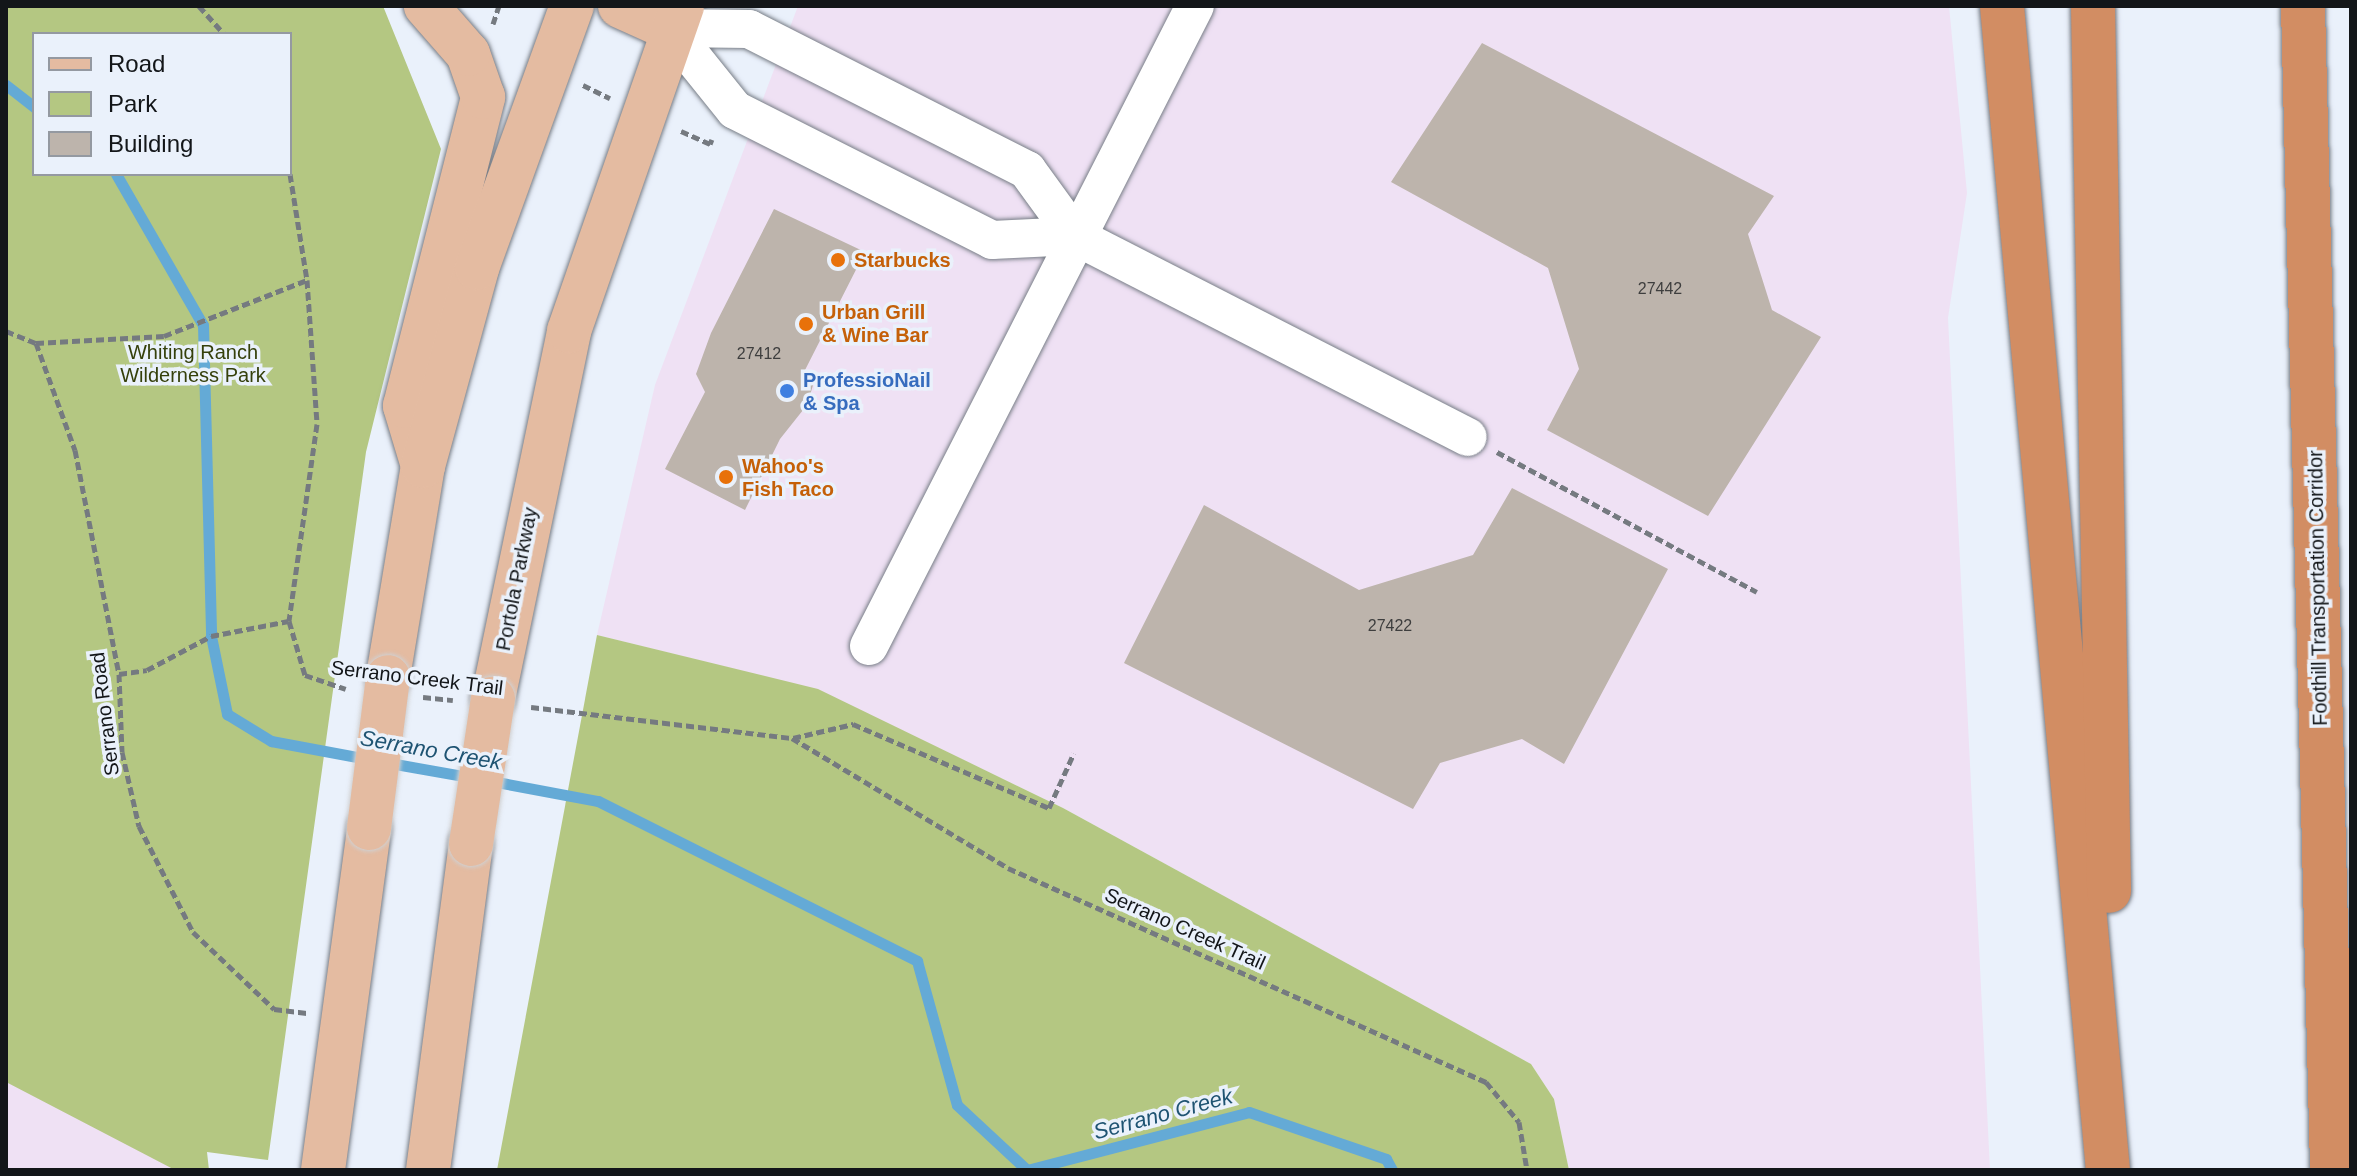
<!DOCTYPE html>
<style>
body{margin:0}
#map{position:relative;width:2357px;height:1176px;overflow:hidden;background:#eaf1fb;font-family:Helvetica,sans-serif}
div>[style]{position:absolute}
.commercial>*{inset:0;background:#efe1f4}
.green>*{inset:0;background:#b4c782}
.stream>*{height:11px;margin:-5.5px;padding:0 5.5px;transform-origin:5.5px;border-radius:5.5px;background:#64aad6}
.building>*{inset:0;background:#bdb4ac}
.path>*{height:5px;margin-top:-2.5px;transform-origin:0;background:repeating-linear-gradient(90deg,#757a80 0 8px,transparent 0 12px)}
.roads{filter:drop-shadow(0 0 2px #787e87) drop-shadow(0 0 2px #787e87)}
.minor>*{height:38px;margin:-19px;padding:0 19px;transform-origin:19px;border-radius:19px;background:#fff}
.major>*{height:44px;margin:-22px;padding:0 22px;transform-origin:22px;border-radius:22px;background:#e4bba1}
.highway>*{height:44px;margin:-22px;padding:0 22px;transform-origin:22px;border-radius:22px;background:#d28d63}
.bridges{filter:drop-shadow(0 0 2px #d0d0d1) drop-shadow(0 0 2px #d0d0d1)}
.major-bridge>*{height:44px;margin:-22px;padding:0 22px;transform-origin:22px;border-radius:22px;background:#e4bba1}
.dots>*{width:22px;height:22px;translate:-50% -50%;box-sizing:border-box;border:4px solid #eaf1fb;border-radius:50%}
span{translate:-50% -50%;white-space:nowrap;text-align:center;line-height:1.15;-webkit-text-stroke:7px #eaf1fb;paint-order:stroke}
.number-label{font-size:16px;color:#3e3e3e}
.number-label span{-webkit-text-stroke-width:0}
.food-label{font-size:20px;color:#c56008;font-weight:700}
.left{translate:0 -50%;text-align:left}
.park-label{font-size:20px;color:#35400b}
.shop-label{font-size:20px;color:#366cbe;font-weight:700}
.street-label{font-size:20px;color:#131619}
.water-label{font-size:22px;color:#1e5372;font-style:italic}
.frame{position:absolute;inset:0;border:8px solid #131619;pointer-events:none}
.legend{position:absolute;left:32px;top:32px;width:260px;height:144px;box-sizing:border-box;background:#eaf1fb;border:2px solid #9499a1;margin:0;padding:10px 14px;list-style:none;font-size:24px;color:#131619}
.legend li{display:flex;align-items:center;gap:16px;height:40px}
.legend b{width:40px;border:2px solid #9499a1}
</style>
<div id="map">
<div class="commercial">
<i style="clip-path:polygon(798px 6px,1949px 6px,1967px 193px,1948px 318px,1990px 1170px,1569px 1170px,1554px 1099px,1531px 1064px,1063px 808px,818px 690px,597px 635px,655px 385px)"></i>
<i style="clip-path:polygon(6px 1079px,176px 1170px,6px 1170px)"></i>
</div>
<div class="green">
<i style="clip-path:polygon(evenodd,6px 6px,383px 6px,441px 149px,366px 452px,268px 1160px,207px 1152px,209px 1170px,175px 1170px,6px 1082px,6px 6px,34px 34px,290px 34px,290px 174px,34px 174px,34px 34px)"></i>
<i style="clip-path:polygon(597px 635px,818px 689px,1063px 808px,1531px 1064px,1554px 1099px,1569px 1170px,497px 1170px)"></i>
</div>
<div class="stream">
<i style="left:6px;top:85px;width:36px;rotate:38deg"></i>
<i style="left:116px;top:174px;width:174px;rotate:60.1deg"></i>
<i style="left:203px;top:325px;width:311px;rotate:88.5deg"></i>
<i style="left:211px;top:636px;width:80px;rotate:78.4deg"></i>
<i style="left:227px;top:714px;width:52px;rotate:31.5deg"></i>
<i style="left:271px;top:741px;width:98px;rotate:10.6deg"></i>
<i style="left:384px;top:762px;width:91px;rotate:10.1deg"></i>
<i style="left:491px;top:781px;width:109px;rotate:10.6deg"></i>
<i style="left:598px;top:801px;width:357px;rotate:26.6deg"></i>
<i style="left:917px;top:961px;width:149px;rotate:74.5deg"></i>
<i style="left:957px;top:1105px;width:96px;rotate:42.9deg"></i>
<i style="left:1027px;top:1170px;width:229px;rotate:-14.6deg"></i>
<i style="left:1249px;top:1112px;width:145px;rotate:18.9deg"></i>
<i style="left:1386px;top:1159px;width:13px;rotate:61deg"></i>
</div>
<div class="building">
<i style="clip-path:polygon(1482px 43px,1774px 196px,1748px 234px,1772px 310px,1821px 337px,1708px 516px,1547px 430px,1579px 369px,1548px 268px,1391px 182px)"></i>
<i style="clip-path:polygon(774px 209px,865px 252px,802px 376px,814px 382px,807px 405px,780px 439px,745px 510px,665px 469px,705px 392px,696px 374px,711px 333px)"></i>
<i style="clip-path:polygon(1512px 488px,1668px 569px,1564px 764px,1522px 739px,1440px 763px,1413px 809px,1124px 663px,1204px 505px,1359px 590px,1473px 555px)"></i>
</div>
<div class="path">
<i style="left:199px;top:6px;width:38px;rotate:48deg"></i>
<i style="left:493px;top:24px;width:19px;rotate:-72deg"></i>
<i style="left:583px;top:85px;width:30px;rotate:26deg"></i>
<i style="left:681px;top:131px;width:32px;rotate:24deg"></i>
<i style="left:710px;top:144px;width:5px;rotate:-68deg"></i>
<i style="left:290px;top:174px;width:107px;rotate:80.9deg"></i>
<i style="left:307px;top:280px;width:144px;rotate:86deg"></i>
<i style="left:317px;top:424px;width:199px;rotate:98.1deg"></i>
<i style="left:289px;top:621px;width:56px;rotate:73.5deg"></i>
<i style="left:305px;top:675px;width:43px;rotate:18.9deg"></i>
<i style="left:6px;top:331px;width:32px;rotate:22deg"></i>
<i style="left:36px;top:343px;width:114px;rotate:70deg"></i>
<i style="left:75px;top:450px;width:228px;rotate:78.9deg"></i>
<i style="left:119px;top:674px;width:78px;rotate:87.8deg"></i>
<i style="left:122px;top:752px;width:76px;rotate:77.1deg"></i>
<i style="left:139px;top:826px;width:119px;rotate:63deg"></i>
<i style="left:193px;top:932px;width:112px;rotate:43.5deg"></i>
<i style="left:274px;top:1009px;width:33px;rotate:7deg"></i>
<i style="left:36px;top:343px;width:128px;rotate:-3.1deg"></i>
<i style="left:164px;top:336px;width:154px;rotate:-21.4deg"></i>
<i style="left:1497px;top:452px;width:295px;rotate:28.3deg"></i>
<i style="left:119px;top:674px;width:28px;rotate:-8deg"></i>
<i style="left:147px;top:670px;width:72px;rotate:-28deg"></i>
<i style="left:211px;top:636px;width:79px;rotate:-10.9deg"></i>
<i style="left:423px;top:697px;width:30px;rotate:6deg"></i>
<i style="left:531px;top:707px;width:263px;rotate:6.8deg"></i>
<i style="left:792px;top:738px;width:252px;rotate:31deg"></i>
<i style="left:1008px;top:868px;width:524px;rotate:24.12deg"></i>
<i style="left:1486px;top:1082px;width:52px;rotate:50.5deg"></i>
<i style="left:1519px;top:1122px;width:49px;rotate:80.5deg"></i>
<i style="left:793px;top:738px;width:62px;rotate:-13.1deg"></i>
<i style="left:853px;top:724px;width:213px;rotate:23.2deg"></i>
<i style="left:1049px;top:808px;width:60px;rotate:-65.6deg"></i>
</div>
<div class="roads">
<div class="minor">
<i style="left:669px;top:28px;width:80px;rotate:0.7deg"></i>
<i style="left:749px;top:29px;width:312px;rotate:26.9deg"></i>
<i style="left:1027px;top:170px;width:82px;rotate:54deg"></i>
<i style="left:1075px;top:236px;width:441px;rotate:27.1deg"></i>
<i style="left:669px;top:28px;width:105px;rotate:51.2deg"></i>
<i style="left:735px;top:110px;width:288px;rotate:26.8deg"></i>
<i style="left:992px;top:240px;width:83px;rotate:-2.8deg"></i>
<i style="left:869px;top:646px;width:718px;rotate:-63.01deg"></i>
</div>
<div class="major">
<i style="left:620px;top:6px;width:54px;rotate:24.2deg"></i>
<i style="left:423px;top:466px;width:63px;rotate:-106.7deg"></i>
<i style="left:405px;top:406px;width:319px;rotate:-75.8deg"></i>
<i style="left:483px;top:97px;width:46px;rotate:-109.2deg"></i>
<i style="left:468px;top:54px;width:64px;rotate:-131.2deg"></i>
<i style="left:388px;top:677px;width:214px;rotate:-80.6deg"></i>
<i style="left:423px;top:466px;width:205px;rotate:-74.7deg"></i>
<i style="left:477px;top:268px;width:279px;rotate:-70.1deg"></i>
<i style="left:493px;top:699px;width:376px;rotate:-78.3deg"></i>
<i style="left:569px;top:331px;width:344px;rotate:-70.8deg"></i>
<i style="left:323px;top:1170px;width:345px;rotate:-82.3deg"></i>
<i style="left:428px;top:1170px;width:329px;rotate:-82.5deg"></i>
</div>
<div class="highway">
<i style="left:2002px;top:6px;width:1169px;rotate:84.8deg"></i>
<i style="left:2093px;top:6px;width:885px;rotate:88.96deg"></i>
<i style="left:2303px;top:6px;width:1164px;rotate:88.57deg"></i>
</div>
</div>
<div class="bridges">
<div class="major-bridge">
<i style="left:369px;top:828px;width:152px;rotate:-82.8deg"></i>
<i style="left:471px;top:844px;width:147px;rotate:-81.4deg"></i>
</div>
</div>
<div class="dots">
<i style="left:838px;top:260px;background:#e8710a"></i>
<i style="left:806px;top:324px;background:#e8710a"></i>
<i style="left:787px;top:391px;background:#3f7fe0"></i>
<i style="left:726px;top:477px;background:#e8710a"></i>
</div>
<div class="number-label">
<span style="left:1660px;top:289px">27442</span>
<span style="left:759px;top:354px">27412</span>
<span style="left:1390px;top:626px">27422</span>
</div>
<div class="food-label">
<span class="left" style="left:854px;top:260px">Starbucks</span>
<span class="left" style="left:822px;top:324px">Urban Grill<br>&amp; Wine Bar</span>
<span class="left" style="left:742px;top:478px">Wahoo's<br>Fish Taco</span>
</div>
<div class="park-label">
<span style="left:193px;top:364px">Whiting Ranch<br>Wilderness Park</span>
</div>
<div class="shop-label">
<span class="left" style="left:803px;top:392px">ProfessioNail<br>&amp; Spa</span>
</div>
<div class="street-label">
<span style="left:517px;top:579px;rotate:-79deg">Portola Parkway</span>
<span style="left:2318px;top:588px;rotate:-91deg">Foothill Transportation Corridor</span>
<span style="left:417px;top:678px;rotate:7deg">Serrano Creek Trail</span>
<span style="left:105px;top:714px;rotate:-97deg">Serrano Road</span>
<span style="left:1185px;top:929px;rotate:24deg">Serrano Creek Trail</span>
</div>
<div class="water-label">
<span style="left:431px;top:750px;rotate:10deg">Serrano Creek</span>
<span style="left:1163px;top:1114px;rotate:-15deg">Serrano Creek</span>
</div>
<div class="frame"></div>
<ul class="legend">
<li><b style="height:10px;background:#e4bba1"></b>Road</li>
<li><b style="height:22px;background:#b4c782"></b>Park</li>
<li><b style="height:22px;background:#bdb4ac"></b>Building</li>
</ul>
</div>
